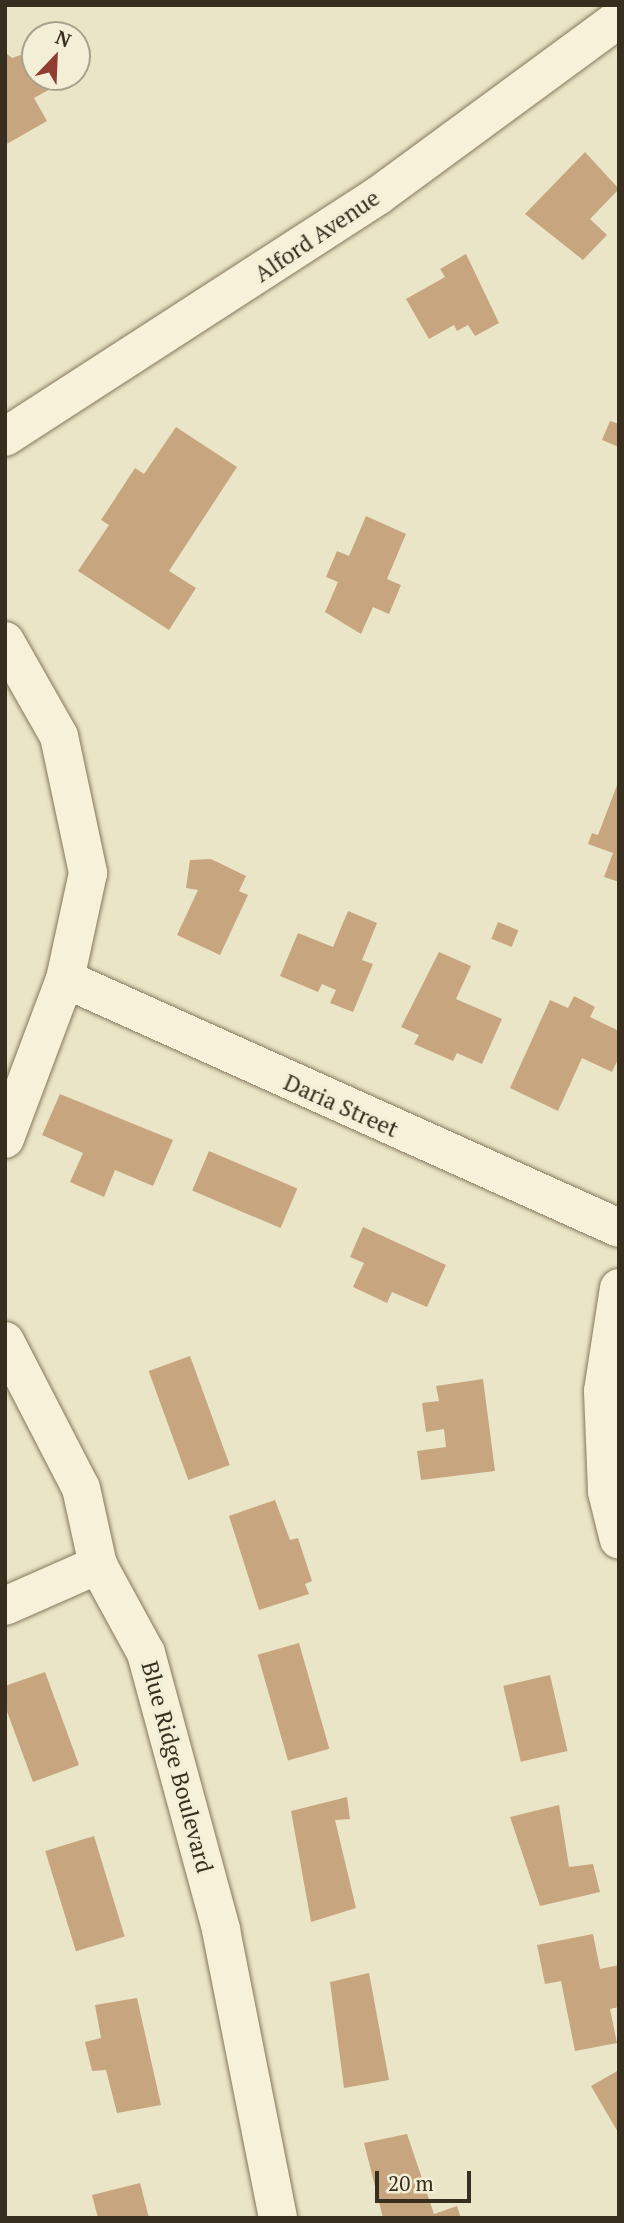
<!DOCTYPE html>
<style>
body{margin:0}
#map{position:relative;width:624px;height:2223px;overflow:hidden;background:#ebe5c7;font-family:"PT Serif",serif}
div>[style]{position:absolute}
.building>*{inset:0;background:#c7a67f;transform-origin:0 0}
.roads{filter:drop-shadow(0 0 2px #86785d) drop-shadow(0 0 2px #86785d)}
.minor>*{height:38px;margin:-19px;padding:0 19px;transform-origin:19px;border-radius:19px;background:#f7f1d9}
span{translate:-50% -50%;white-space:nowrap;text-align:center;line-height:1.15;-webkit-text-stroke:6px #f3eed6;paint-order:stroke}
.street-label{font-size:23px;color:#372e20}
.frame{position:absolute;inset:0;border:7px solid #372e20;pointer-events:none}
.north{position:absolute;left:21px;top:21px;width:70px;height:70px;box-sizing:border-box;background:#f3eed6;border:2px solid #a8a18d;border-radius:50%;rotate:23deg;font-size:19px;font-weight:700;line-height:28px;text-align:center;color:#372e20}
.north::after{content:'';display:block;margin:auto;width:24px;height:32px;background:#913c31;clip-path:polygon(50% 0,100% 100%,50% 72%,0 100%)}
.scale{position:absolute;left:375px;top:2171px;width:96px;height:32px;box-sizing:border-box;border:4px solid #372e20;border-top:0;padding-left:9px;font-size:21px;line-height:24px;white-space:nowrap;color:#372e20;-webkit-text-stroke:5px #f3eed6;paint-order:stroke}
</style>
<div id="map">
<div class="building">
<i style="clip-path:polygon(35px 50px,35px 77px,72px 77px,34px 98px,47px 121px,5px 145px,5px 52px,12px 58px)"></i>
<i style="clip-path:polygon(585px 152px,619px 189px,590px 219px,607px 235px,583px 260px,525px 214px)"></i>
<i style="clip-path:polygon(466px 254px,499px 323px,475px 336px,468px 325px,457px 331px,454px 325px,429px 339px,406px 299px,445px 277px,440px 269px)"></i>
<i style="clip-path:polygon(610px 421px,619px 424px,619px 447px,602px 440px)"></i>
<i style="clip-path:polygon(176px 427px,237px 467px,169px 571px,196px 588px,169px 630px,78px 571px,109px 525px,101px 520px,135px 468px,144px 474px)"></i>
<i style="clip-path:polygon(366px 516px,406px 534px,387px 579px,401px 585px,389px 614px,373px 607px,361px 634px,325px 612px,338px 582px,326px 577px,337px 551px,349px 556px)"></i>
<i style="clip-path:polygon(619px 780px,619px 882px,604px 877px,613px 853px,588px 844px,592px 833px,598px 835px)"></i>
<i style="clip-path:polygon(211px 859px,246px 876px,239px 891px,248px 895px,220px 955px,177px 935px,198px 890px,186px 888px,190px 860px)"></i>
<i style="clip-path:polygon(348px 911px,377px 923px,362px 960px,373px 964px,353px 1012px,330px 1003px,336px 990px,322px 984px,318px 992px,280px 976px,298px 933px,333px 947px)"></i>
<i style="left:498px;top:922px;width:22px;height:18px;rotate:22deg"></i>
<i style="clip-path:polygon(439px 952px,471px 966px,456px 999px,502px 1019px,482px 1064px,457px 1053px,453px 1061px,414px 1044px,419px 1035px,401px 1027px)"></i>
<i style="clip-path:polygon(574px 996px,595px 1007px,590px 1017px,619px 1031px,619px 1057px,612px 1072px,582px 1058px,558px 1111px,510px 1088px,550px 1000px,568px 1008px)"></i>
<i style="clip-path:polygon(60px 1094px,173px 1140px,153px 1186px,115px 1170px,104px 1197px,70px 1182px,83px 1153px,42px 1135px)"></i>
<i style="left:209px;top:1151px;width:96px;height:43px;rotate:23deg"></i>
<i style="clip-path:polygon(363px 1227px,446px 1265px,427px 1307px,392px 1292px,387px 1303px,353px 1287px,364px 1263px,350px 1257px)"></i>
<i style="left:190px;top:1356px;width:116px;height:44px;rotate:70deg"></i>
<i style="clip-path:polygon(483px 1379px,495px 1471px,421px 1480px,417px 1451px,446px 1447px,444px 1429px,426px 1432px,422px 1403px,439px 1401px,436px 1386px)"></i>
<i style="clip-path:polygon(275px 1500px,290px 1540px,298px 1538px,312px 1581px,305px 1584px,309px 1594px,259px 1610px,229px 1516px)"></i>
<i style="left:299px;top:1643px;width:110px;height:43px;rotate:74deg"></i>
<i style="clip-path:polygon(45px 1672px,79px 1765px,33px 1782px,5px 1706px,5px 1686px)"></i>
<i style="left:550px;top:1675px;width:78px;height:48px;rotate:77deg"></i>
<i style="clip-path:polygon(347px 1797px,350px 1819px,335px 1820px,356px 1908px,311px 1922px,291px 1811px)"></i>
<i style="clip-path:polygon(559px 1805px,569px 1867px,593px 1864px,600px 1892px,540px 1906px,510px 1817px)"></i>
<i style="left:94px;top:1836px;width:105px;height:51px;rotate:73deg"></i>
<i style="clip-path:polygon(593px 1934px,600px 1969px,619px 1965px,619px 2007px,610px 2009px,617px 2043px,575px 2051px,561px 1981px,545px 1984px,537px 1945px)"></i>
<i style="clip-path:polygon(369px 1973px,389px 2080px,344px 2088px,330px 1982px)"></i>
<i style="clip-path:polygon(137px 1998px,161px 2105px,117px 2113px,106px 2070px,92px 2071px,85px 2042px,101px 2038px,95px 2005px)"></i>
<i style="clip-path:polygon(619px 2070px,619px 2134px,591px 2086px)"></i>
<i style="clip-path:polygon(407px 2134px,434px 2214px,457px 2206px,461px 2218px,383px 2218px,364px 2143px)"></i>
<i style="clip-path:polygon(140px 2183px,149px 2218px,98px 2218px,92px 2195px)"></i>
</div>
<div class="roads">
<div class="minor">
<i style="left:5px;top:437px;width:445px;rotate:-32.9deg"></i>
<i style="left:379px;top:195px;width:298px;rotate:-36.3deg"></i>
<i style="left:5px;top:641px;width:109px;rotate:60.4deg"></i>
<i style="left:59px;top:736px;width:140px;rotate:78deg"></i>
<i style="left:88px;top:873px;width:108px;rotate:102.2deg"></i>
<i style="left:65px;top:979px;width:171px;rotate:110.6deg"></i>
<i style="left:65px;top:979px;width:607px;rotate:24.2deg"></i>
<i style="left:619px;top:1288px;width:104px;rotate:98.8deg"></i>
<i style="left:603px;top:1391px;width:101px;rotate:87.7deg"></i>
<i style="left:607px;top:1492px;width:49px;rotate:76deg"></i>
<i style="left:5px;top:1341px;width:165px;rotate:62.7deg"></i>
<i style="left:81px;top:1488px;width:79px;rotate:77.6deg"></i>
<i style="left:98px;top:1565px;width:100px;rotate:61.4deg"></i>
<i style="left:146px;top:1653px;width:287px;rotate:74.8deg"></i>
<i style="left:221px;top:1930px;width:294px;rotate:78.8deg"></i>
<i style="left:5px;top:1606px;width:102px;rotate:-23.8deg"></i>
</div>
</div>
<div class="street-label">
<span style="left:317px;top:236px;rotate:-34deg">Alford Avenue</span>
<span style="left:341px;top:1106px;rotate:24deg">Daria Street</span>
<span style="left:177px;top:1767px;rotate:75deg">Blue Ridge Boulevard</span>
</div>
<div class="frame"></div>
<div class="north">N</div>
<div class="scale">20 m</div>
</div>
